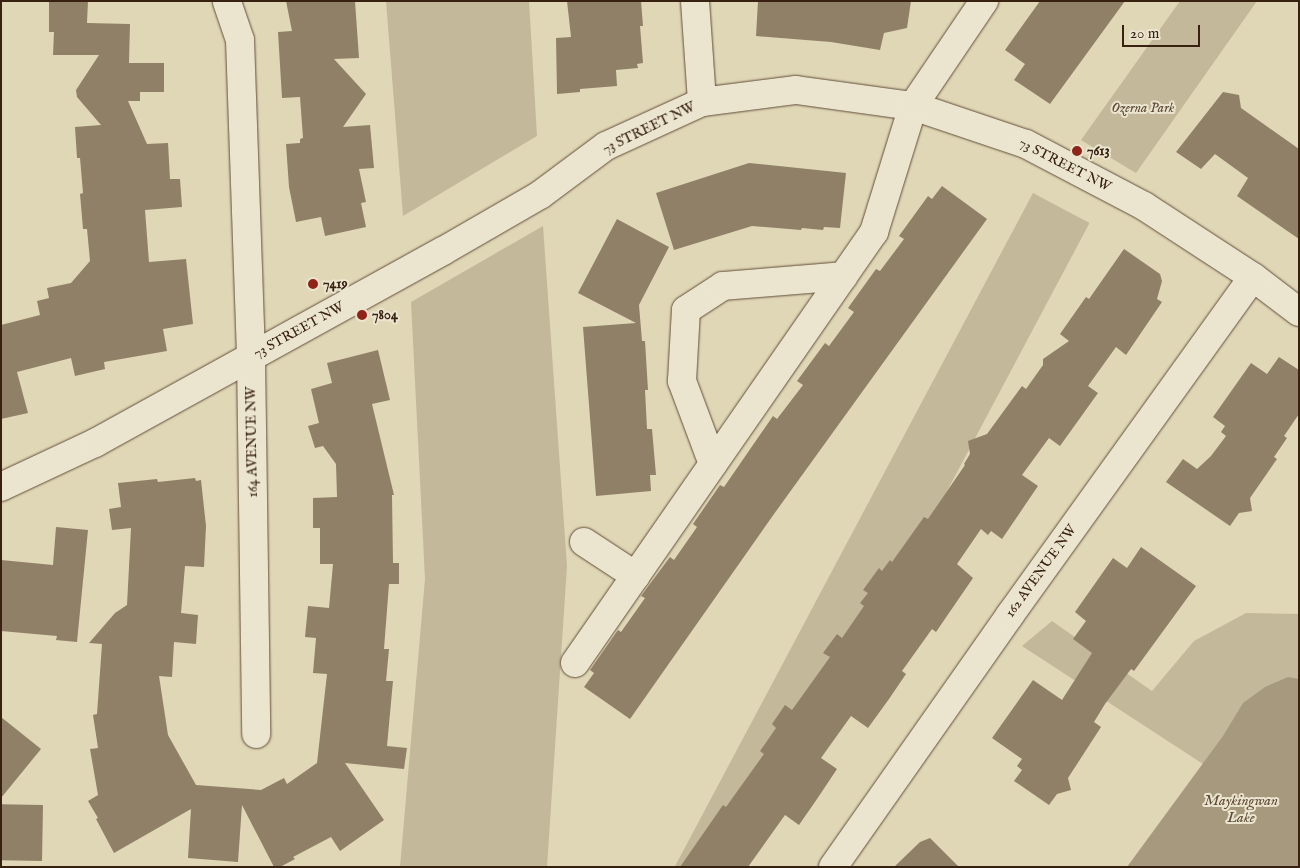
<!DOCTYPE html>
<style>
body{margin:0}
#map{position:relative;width:1300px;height:868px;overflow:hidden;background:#e0d7b6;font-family:"IM FELL English",serif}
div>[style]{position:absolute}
.green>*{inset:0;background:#c3b89a;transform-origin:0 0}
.water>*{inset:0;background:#a7997e}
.building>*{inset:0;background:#8f8067;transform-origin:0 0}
.roads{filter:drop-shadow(0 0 1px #624e3a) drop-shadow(0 0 1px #624e3a)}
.minor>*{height:28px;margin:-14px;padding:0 14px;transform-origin:14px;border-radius:14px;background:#ebe5d0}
.dots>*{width:14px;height:14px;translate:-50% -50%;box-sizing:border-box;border:2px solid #ebe5d0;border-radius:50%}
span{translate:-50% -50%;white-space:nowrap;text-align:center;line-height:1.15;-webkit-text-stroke:4px #ebe5d0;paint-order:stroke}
.park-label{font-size:14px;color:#5b4733;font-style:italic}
.street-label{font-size:14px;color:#382111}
.poi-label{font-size:14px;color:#382111;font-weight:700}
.left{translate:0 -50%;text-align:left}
.water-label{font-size:15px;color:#5f4b37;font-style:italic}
.frame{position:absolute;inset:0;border:2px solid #382111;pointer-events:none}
.scale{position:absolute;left:1122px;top:25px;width:78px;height:22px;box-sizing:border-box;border:2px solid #382111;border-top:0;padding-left:6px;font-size:15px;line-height:18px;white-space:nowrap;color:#382111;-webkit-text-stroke:4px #ebe5d0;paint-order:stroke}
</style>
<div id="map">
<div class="green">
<i style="clip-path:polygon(386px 1px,529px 1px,537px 136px,403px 216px)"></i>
<i style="clip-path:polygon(1180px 1px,1257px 1px,1136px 173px,1081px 140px)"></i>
<i style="left:1033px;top:193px;width:64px;height:826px;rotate:28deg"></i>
<i style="clip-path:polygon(543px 226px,567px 566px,547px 867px,400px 867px,425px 579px,411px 302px)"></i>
<i style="clip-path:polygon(1246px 613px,1299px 614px,1299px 768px,1203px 764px,1022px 646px,1052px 621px,1152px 691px,1194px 641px)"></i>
</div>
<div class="water">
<i style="clip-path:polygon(1288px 677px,1299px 679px,1299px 867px,1127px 867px,1223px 736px,1243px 703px,1265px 687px)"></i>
</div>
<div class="building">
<i style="clip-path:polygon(49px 1px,88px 1px,87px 23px,130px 24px,129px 63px,164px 63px,164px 92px,140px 92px,140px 101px,128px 101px,147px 144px,168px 143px,170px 179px,180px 179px,182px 207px,145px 210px,149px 262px,186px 259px,193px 324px,163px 329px,167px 351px,104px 362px,105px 369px,75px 376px,71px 358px,17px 372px,28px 413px,1px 419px,1px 325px,40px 315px,37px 301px,49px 298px,47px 288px,71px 283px,90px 261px,87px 229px,83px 229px,80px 194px,83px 193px,80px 158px,77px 158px,75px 127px,101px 125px,77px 97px,76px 90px,99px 55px,53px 55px,54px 32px,49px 32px)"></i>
<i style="clip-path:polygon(286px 1px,355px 1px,359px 58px,334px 59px,366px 94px,343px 127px,370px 125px,374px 168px,359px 169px,366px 202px,361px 203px,366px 227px,325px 236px,321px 217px,296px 222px,289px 187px,286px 144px,300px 143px,300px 139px,303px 138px,300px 97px,282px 98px,278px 32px,292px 31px)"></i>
<i style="clip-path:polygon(567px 1px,641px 1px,643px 26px,640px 26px,643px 63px,637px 64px,638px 68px,616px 70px,617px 86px,580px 89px,580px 92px,557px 94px,556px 38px,571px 37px)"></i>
<i style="clip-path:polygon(758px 1px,911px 1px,907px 28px,884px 33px,880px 50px,831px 42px,756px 36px)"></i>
<i style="clip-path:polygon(1040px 1px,1125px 1px,1050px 104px,1014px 80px,1025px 64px,1005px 50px)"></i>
<i style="clip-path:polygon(1223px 92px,1239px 95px,1241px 108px,1299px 149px,1299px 239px,1237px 196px,1248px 178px,1215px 154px,1201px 169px,1176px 152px)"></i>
<i style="clip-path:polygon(749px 163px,846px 173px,840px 228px,824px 227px,823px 230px,802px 228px,801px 230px,752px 226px,674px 250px,656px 193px)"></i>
<i style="clip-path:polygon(942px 186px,987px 219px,774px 514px,630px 719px,584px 687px,594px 673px,590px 670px,618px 630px,621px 632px,645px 598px,641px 596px,670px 557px,674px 560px,697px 527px,693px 524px,720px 485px,724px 487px,773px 416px,777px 419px,803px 385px,797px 381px,825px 343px,829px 346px,854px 312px,848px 308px,876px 269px,880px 271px,904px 239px,899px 236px,928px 196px,932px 199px)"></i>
<i style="clip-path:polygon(617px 219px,669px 247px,639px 305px,642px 341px,645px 341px,648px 390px,645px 390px,647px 429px,652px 429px,656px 475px,650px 475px,651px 491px,596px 496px,583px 327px,636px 323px,578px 293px)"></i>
<i style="clip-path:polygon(1124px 249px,1160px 274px,1162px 281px,1157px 299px,1162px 302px,1126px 355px,1116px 347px,1088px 386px,1098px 393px,1060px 446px,1049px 438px,1022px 475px,1038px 486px,1002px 539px,991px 531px,988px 535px,981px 529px,957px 564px,973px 578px,936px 632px,932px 629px,902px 671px,906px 674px,889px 699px,868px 728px,851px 716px,821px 758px,837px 769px,817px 799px,799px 825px,785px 815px,748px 867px,680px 867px,723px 805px,726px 807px,764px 754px,760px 751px,776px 728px,772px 724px,785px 705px,792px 710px,830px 657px,823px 653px,837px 634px,842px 638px,864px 606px,860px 603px,868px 593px,863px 590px,879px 568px,882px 571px,890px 560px,892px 562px,924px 517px,928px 519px,965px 465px,964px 464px,970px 454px,968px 441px,987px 434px,1022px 386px,1026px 389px,1043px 365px,1043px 359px,1069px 341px,1060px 334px,1086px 297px,1089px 299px)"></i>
<i style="clip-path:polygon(378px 350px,390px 400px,372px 404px,394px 495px,392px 495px,393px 563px,399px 563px,399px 584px,389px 584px,384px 649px,389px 649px,386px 681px,393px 681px,387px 746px,407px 748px,404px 769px,345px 763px,384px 820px,340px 851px,331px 837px,293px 857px,295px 859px,280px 867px,274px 867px,242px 805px,238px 862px,188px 858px,191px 809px,114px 853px,96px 819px,98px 818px,88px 801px,98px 795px,90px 749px,98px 748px,93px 715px,97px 714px,102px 644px,89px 643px,115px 613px,127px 605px,131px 528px,112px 530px,109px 509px,121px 507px,118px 483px,157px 479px,158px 482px,195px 478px,196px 481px,201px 480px,206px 526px,204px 567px,185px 566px,181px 613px,198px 615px,196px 644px,174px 642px,172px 677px,159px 676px,168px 735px,196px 785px,261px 790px,284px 778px,287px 784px,317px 763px,327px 674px,313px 673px,316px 638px,305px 637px,308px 606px,329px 608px,333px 564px,320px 564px,320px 528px,313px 528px,313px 498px,337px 497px,336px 464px,323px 446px,315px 448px,308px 426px,319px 423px,311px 389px,332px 383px,327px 363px)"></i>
<i style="clip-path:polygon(1279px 357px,1299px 370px,1299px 414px,1284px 436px,1287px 438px,1274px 457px,1277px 459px,1250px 498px,1252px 511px,1239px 513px,1230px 526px,1166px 482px,1183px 459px,1197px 469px,1211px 456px,1226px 436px,1221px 432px,1225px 426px,1213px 417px,1251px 363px,1267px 374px)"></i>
<i style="clip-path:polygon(56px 527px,88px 530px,77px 642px,56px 640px,57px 636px,1px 631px,1px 560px,53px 565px)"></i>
<i style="clip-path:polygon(1141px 547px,1196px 586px,1134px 671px,1131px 669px,1105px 704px,1094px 722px,1101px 727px,1068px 778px,1071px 790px,1057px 794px,1049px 805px,1014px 781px,1022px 770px,1017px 766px,1022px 759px,992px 738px,1033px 680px,1062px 700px,1092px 653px,1073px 639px,1086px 621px,1075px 612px,1113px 558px,1127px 568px)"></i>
<i style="clip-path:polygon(1px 717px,41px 749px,1px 798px)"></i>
<i style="left:43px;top:805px;width:56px;height:42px;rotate:91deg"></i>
<i style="clip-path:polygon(930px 838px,959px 867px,894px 867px,920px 842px)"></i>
</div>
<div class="roads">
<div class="minor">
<i style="left:695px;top:1px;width:101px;rotate:86deg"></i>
<i style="left:227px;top:2px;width:40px;rotate:71.1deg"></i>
<i style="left:240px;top:40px;width:317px;rotate:88deg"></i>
<i style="left:251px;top:357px;width:377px;rotate:89.2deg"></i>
<i style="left:713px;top:464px;width:89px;rotate:-110.5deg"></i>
<i style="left:682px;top:381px;width:71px;rotate:-86.8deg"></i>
<i style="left:686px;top:310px;width:44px;rotate:-33deg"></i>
<i style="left:723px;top:286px;width:121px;rotate:-4.7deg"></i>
<i style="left:1px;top:487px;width:104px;rotate:-25.1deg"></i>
<i style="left:95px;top:443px;width:397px;rotate:-28.9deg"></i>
<i style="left:443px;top:251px;width:112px;rotate:-30deg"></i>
<i style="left:540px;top:195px;width:82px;rotate:-36.6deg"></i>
<i style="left:606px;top:146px;width:106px;rotate:-24.6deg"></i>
<i style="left:702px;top:102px;width:95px;rotate:-7.3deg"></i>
<i style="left:796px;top:90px;width:118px;rotate:7.8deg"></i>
<i style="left:913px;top:106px;width:119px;rotate:18.6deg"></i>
<i style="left:1026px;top:144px;width:133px;rotate:27.7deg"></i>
<i style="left:1144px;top:206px;width:130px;rotate:33.1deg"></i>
<i style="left:1253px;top:277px;width:58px;rotate:37.3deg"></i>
<i style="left:584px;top:542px;width:62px;rotate:33.2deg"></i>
<i style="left:575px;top:663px;width:525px;rotate:-55.25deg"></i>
<i style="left:874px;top:232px;width:132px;rotate:-72.8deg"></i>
<i style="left:913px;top:106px;width:127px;rotate:-55.9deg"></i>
<i style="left:833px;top:867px;width:308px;rotate:-54.9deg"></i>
<i style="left:1010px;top:615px;width:416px;rotate:-54.3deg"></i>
</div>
</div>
<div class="dots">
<i style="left:1077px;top:151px;background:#8f2418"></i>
<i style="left:313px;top:284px;background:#8f2418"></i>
<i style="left:362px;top:315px;background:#8f2418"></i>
</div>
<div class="park-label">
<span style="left:1143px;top:108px">Ozerna Park</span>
</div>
<div class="street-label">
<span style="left:649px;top:128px;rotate:-26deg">73 STREET NW</span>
<span style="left:1065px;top:165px;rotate:27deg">73 STREET NW</span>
<span style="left:299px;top:330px;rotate:-29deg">73 STREET NW</span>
<span style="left:252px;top:442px;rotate:-91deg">164 AVENUE NW</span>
<span style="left:1041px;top:571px;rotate:-54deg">162 AVENUE NW</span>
</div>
<div class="poi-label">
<span class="left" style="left:1087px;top:151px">7613</span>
<span class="left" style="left:323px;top:284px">7419</span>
<span class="left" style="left:372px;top:315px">7804</span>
</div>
<div class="water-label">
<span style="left:1241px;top:809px">Maykingwan<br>Lake</span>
</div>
<div class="frame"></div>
<div class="scale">20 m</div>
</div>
